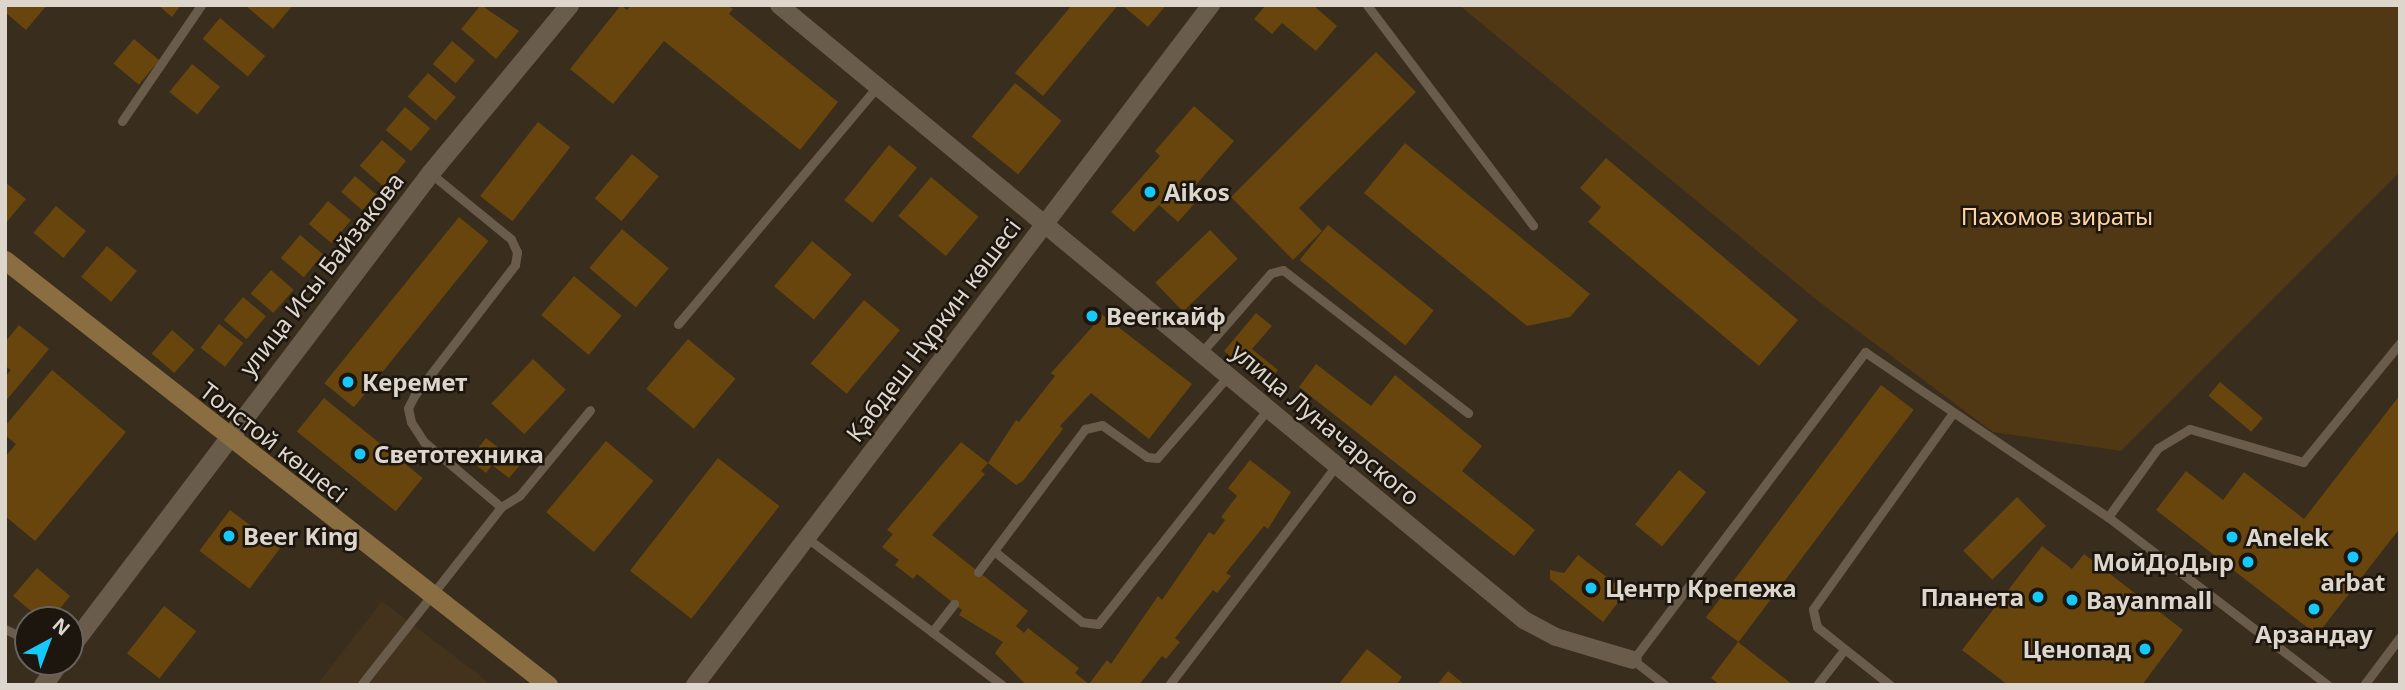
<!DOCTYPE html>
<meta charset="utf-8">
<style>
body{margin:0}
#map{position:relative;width:2405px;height:690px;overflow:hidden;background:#392d1d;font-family:"Noto Sans",sans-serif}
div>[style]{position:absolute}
.built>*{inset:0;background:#43331d}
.green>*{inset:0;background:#503815}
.building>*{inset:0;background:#67450d;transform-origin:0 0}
.service>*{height:9px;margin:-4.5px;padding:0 4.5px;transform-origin:4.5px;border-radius:4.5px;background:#695c4b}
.minor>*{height:18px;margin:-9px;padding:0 9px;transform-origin:9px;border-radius:9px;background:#695c4b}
.tertiary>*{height:19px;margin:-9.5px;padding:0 9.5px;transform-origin:9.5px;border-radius:9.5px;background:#695c4b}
.secondary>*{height:19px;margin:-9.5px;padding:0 9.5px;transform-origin:9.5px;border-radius:9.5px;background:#8a6d41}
.dots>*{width:19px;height:19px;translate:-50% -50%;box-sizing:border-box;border:4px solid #1c160f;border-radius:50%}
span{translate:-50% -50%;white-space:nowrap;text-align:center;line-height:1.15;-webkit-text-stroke:5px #1c160f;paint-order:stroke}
.poi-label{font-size:24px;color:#ddd6cc;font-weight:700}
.left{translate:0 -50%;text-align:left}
.right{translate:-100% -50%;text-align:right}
.park-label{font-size:24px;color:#fcd4a1}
.street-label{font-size:24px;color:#ddd6cc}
.frame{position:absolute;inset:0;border:7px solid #ddd6cc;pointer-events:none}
.north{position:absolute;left:14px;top:606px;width:70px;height:70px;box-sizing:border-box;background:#1c160f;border:2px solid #69635b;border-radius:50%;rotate:41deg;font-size:19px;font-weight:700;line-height:28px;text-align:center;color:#ddd6cc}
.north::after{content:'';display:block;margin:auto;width:24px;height:32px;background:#15cafb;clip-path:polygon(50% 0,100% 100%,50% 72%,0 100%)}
</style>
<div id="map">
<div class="built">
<i style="clip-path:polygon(382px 601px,492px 685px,317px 685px)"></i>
</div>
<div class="green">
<i style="clip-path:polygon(1459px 5px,2400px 5px,2400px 172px,2121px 451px,1993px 432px,1818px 301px)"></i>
</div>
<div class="building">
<i style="clip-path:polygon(5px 5px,47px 5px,26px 30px,5px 12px)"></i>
<i style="clip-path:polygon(158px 5px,181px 5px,172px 17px)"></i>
<i style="clip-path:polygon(245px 5px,293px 5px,273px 29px)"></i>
<i style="clip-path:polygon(481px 5px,519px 31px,496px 59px,461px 29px)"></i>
<i style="clip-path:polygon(621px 5px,627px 10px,631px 5px,727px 5px,733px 9px,729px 14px,838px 102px,800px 150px,664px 41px,613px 104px,570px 69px)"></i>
<i style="clip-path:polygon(1072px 5px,1118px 5px,1043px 96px,1015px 73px)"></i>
<i style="clip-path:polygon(1122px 5px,1166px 5px,1148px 27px)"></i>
<i style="clip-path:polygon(1266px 5px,1313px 5px,1337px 26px,1316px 51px,1282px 23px,1272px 34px,1254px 19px)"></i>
<i style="left:220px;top:18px;width:59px;height:27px;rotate:40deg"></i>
<i style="left:134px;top:39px;width:33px;height:32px;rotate:40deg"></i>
<i style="left:452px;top:41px;width:30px;height:30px;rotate:40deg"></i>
<i style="clip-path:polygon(1376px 52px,1416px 92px,1299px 208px,1322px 231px,1293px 260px,1231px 197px)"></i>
<i style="left:192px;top:64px;width:36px;height:36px;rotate:39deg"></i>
<i style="left:428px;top:73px;width:37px;height:31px;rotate:41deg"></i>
<i style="left:1015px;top:83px;width:60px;height:69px;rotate:39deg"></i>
<i style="clip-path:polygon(1194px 106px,1234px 141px,1195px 186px,1203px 194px,1178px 222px,1159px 205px,1134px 232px,1111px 212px,1160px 156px,1155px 151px)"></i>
<i style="left:405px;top:107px;width:33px;height:30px;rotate:40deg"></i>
<i style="left:538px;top:122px;width:41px;height:94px;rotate:38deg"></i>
<i style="left:382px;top:140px;width:32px;height:34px;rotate:41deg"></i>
<i style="clip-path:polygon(1405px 143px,1590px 294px,1570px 317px,1527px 326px,1364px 193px)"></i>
<i style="left:889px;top:145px;width:36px;height:71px;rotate:39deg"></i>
<i style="left:632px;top:154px;width:35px;height:58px;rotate:40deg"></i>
<i style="clip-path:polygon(1606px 158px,1798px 320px,1759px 366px,1588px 222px,1601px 207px,1580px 188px)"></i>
<i style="left:355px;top:176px;width:28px;height:21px;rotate:41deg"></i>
<i style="left:931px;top:177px;width:62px;height:51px;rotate:40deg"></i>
<i style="clip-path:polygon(5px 182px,26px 199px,5px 224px)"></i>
<i style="left:328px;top:201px;width:30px;height:30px;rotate:40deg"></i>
<i style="left:56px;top:206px;width:39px;height:35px;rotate:40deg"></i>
<i style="left:459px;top:217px;width:38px;height:214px;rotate:39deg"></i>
<i style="left:1328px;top:225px;width:136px;height:45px;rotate:39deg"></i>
<i style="left:622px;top:229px;width:61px;height:51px;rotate:40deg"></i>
<i style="left:1210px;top:230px;width:40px;height:76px;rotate:46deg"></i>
<i style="left:300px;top:235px;width:30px;height:30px;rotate:40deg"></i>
<i style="left:812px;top:241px;width:52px;height:59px;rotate:40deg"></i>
<i style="left:107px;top:246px;width:39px;height:40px;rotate:40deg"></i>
<i style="left:271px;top:270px;width:30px;height:31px;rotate:41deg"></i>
<i style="left:574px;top:276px;width:62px;height:51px;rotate:40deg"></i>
<i style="left:243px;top:297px;width:30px;height:30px;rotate:40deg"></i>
<i style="left:864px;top:300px;width:47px;height:83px;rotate:40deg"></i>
<i style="clip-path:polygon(1091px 306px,1192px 384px,1149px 439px,1091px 393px,1060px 426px,1063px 429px,1023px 481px,1016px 485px,988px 463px,981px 471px,985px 474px,932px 535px,1028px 611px,1016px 626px,1024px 633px,1028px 628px,1079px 668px,1075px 673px,1089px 684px,1107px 660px,1111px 664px,1158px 596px,1162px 600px,1209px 532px,1214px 535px,1225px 520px,1221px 517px,1237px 496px,1228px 488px,1250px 460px,1291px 492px,1268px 529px,1264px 526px,1226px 573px,1231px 576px,1217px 593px,1213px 590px,1175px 638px,1180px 642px,1166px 659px,1162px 656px,1139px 685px,1026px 685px,995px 653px,1003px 642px,959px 615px,962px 610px,917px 574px,913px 579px,895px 565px,899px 560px,882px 547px,893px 534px,887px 530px,961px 442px,988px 463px,1016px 420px,1019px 422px,1055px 376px,1051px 373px,1093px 326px,1082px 318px)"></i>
<i style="clip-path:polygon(1256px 313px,1272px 326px,1252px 349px,1278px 370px,1265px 386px,1224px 351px)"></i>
<i style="left:219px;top:324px;width:31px;height:30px;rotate:38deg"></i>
<i style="clip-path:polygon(19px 325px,49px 349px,5px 402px,5px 377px,11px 370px,5px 366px,5px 342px)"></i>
<i style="left:172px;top:330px;width:30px;height:31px;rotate:41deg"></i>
<i style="left:688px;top:339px;width:62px;height:65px;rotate:40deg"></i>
<i style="left:533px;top:359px;width:45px;height:61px;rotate:43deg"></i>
<i style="clip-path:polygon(1316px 364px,1371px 406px,1395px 375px,1482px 446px,1462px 471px,1535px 530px,1514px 556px,1299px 387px)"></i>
<i style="clip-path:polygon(52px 370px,126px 432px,35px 541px,5px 516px,5px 457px,16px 444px,5px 435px,5px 426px)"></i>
<i style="left:2220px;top:382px;width:56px;height:18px;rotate:40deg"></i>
<i style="left:1881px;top:385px;width:41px;height:291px;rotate:37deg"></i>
<i style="clip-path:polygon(2400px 395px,2400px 528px,2317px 635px,2156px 510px,2186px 471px,2223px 500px,2244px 472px,2304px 519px)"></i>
<i style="left:324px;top:398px;width:127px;height:43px;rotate:39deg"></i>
<i style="clip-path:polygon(486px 438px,520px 465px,509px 478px,492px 465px,486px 473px,469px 459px)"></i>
<i style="left:606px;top:441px;width:62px;height:93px;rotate:40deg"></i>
<i style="left:718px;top:458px;width:78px;height:143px;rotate:38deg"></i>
<i style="left:1679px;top:470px;width:35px;height:70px;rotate:39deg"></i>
<i style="left:2017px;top:497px;width:41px;height:76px;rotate:45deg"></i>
<i style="left:230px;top:510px;width:63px;height:51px;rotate:37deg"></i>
<i style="clip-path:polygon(2042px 546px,2072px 569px,2084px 554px,2183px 630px,2142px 685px,2008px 685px,1962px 650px)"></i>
<i style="clip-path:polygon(1578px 555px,1626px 592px,1603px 622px,1550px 579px,1550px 570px,1564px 573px)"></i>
<i style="clip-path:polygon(37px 568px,70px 596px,51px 620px,42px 620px,13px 596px)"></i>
<i style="left:164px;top:606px;width:41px;height:60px;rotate:38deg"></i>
<i style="clip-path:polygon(1738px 642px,1793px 685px,1720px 685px,1711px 678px)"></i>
<i style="clip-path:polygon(1367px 649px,1402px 677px,1396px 685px,1338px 685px)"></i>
<i style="clip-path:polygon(1448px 671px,1465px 685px,1437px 685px)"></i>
</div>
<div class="service">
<i style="left:1367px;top:5px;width:276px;rotate:53deg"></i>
<i style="left:122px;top:121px;width:140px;rotate:-55.7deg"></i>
<i style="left:678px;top:324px;width:311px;rotate:-50deg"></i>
<i style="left:1201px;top:353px;width:106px;rotate:-48.8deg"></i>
<i style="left:1271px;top:273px;width:12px;rotate:-14deg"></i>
<i style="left:1283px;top:270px;width:234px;rotate:37.7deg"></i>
<i style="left:501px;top:507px;width:22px;rotate:-32deg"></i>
<i style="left:520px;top:495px;width:110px;rotate:-50.5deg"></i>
<i style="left:2108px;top:517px;width:85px;rotate:-54.1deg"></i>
<i style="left:2158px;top:448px;width:37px;rotate:-31deg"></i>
<i style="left:2190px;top:429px;width:118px;rotate:16.3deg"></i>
<i style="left:2303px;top:462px;width:154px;rotate:-50.8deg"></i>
<i style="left:807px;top:538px;width:156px;rotate:36.9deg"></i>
<i style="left:932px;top:632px;width:36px;rotate:-52deg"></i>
<i style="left:994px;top:551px;width:113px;rotate:38.9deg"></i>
<i style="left:1082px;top:622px;width:16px;rotate:7deg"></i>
<i style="left:1098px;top:624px;width:274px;rotate:-51.7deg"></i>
<i style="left:978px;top:572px;width:179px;rotate:-53.2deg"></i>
<i style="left:1085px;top:429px;width:17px;rotate:-13deg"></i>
<i style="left:1102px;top:425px;width:55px;rotate:35.4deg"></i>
<i style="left:1147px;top:457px;width:10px;rotate:6deg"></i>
<i style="left:1157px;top:458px;width:108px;rotate:-49.1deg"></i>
<i style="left:5px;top:629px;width:25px;rotate:26deg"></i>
<i style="left:932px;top:632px;width:88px;rotate:37.1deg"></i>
<i style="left:361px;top:685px;width:226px;rotate:-51.8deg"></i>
<i style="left:501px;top:507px;width:101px;rotate:-139.8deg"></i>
<i style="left:424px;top:442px;width:24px;rotate:-123deg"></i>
<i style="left:411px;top:422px;width:14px;rotate:-102deg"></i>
<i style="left:408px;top:408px;width:13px;rotate:-63deg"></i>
<i style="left:414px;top:396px;width:165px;rotate:-52.4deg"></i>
<i style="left:515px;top:265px;width:13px;rotate:-81deg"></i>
<i style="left:517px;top:252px;width:14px;rotate:-115deg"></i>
<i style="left:511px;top:239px;width:104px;rotate:-140.8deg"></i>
<i style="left:1169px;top:685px;width:275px;rotate:-52.7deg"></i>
<i style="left:1665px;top:685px;width:41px;rotate:-142deg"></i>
<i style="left:1633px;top:660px;width:386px;rotate:-53deg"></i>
<i style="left:1865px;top:352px;width:294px;rotate:34.2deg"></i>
<i style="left:2108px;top:517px;width:277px;rotate:37.4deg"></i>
<i style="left:1817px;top:685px;width:44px;rotate:-52.4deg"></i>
<i style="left:1890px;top:685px;width:93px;rotate:-141.5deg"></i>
<i style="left:1817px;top:627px;width:18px;rotate:-103deg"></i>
<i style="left:1813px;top:609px;width:241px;rotate:-54.5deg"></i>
<i style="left:2364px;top:685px;width:60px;rotate:-53.1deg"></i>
</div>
<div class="minor">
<i style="left:779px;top:5px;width:966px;rotate:39.54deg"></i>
<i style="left:1524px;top:620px;width:36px;rotate:28deg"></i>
<i style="left:1556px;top:637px;width:80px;rotate:16.6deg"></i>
<i style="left:695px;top:685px;width:854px;rotate:-52.81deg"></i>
</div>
<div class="tertiary">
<i style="left:70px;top:647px;width:595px;rotate:-52.78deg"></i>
<i style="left:430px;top:173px;width:218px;rotate:-50.4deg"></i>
<i style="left:43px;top:685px;width:28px;rotate:-55deg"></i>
</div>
<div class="secondary">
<i style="left:5px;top:260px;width:690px;rotate:38.05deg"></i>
</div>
<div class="dots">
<i style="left:1150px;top:192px;background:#15cafb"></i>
<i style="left:1092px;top:316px;background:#15cafb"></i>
<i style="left:348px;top:382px;background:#15cafb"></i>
<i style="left:360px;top:454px;background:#15cafb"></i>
<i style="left:229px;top:536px;background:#15cafb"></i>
<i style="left:2232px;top:537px;background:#15cafb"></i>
<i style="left:2353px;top:557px;background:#15cafb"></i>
<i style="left:2248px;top:562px;background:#15cafb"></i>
<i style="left:1591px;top:588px;background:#15cafb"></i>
<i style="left:2038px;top:597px;background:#15cafb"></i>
<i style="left:2072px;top:600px;background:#15cafb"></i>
<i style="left:2314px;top:609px;background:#15cafb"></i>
<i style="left:2145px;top:649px;background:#15cafb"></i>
</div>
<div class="poi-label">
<span class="left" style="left:1164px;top:192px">Aikos</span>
<span class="left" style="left:1106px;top:316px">Beerкайф</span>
<span class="left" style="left:362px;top:382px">Керемет</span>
<span class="left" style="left:374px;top:454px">Светотехника</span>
<span class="left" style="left:243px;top:536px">Beer King</span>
<span class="left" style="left:2246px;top:537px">Anelek</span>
<span class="right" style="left:2234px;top:562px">МойДоДыр</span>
<span style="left:2353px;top:582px">arbat</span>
<span class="left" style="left:1605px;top:588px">Центр Крепежа</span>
<span class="right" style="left:2024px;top:597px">Планета</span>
<span class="left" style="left:2086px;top:600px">Bayanmall</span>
<span style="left:2314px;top:634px">Арзандау</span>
<span class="right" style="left:2131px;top:649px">Ценопад</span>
</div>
<div class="park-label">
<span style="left:2057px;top:216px">Пахомов зираты</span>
</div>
<div class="street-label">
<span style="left:321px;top:274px;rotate:-52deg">улица Исы Байзакова</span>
<span style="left:933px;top:330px;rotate:-53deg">Қабдеш Нұркин көшесі</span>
<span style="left:1326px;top:424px;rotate:40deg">улица Луначарского</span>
<span style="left:274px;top:442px;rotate:38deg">Толстой көшесі</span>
</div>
<div class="frame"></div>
<div class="north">N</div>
</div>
